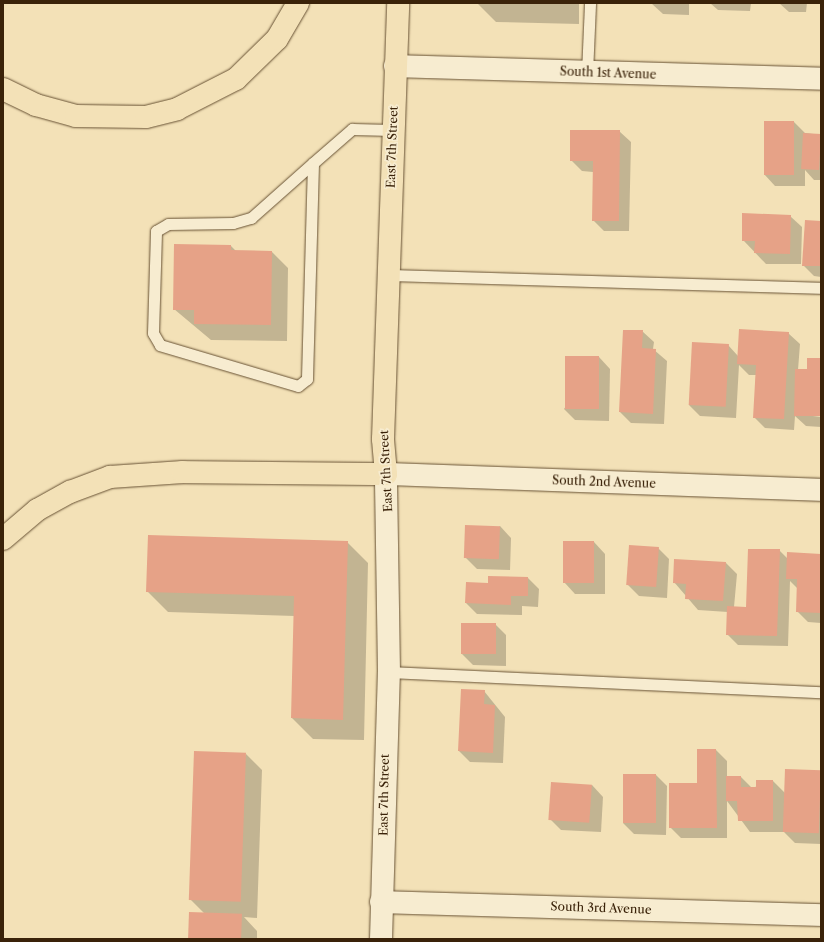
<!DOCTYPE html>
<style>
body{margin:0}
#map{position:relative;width:824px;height:942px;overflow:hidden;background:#f3e1b7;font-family:"Libre Caslon Text",serif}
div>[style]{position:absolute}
.shadow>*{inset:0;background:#0003}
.building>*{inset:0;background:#e6a287;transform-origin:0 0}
.roads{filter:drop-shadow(0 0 1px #685234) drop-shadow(0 0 1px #685234)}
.lane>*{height:11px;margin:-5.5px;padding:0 5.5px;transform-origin:5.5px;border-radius:5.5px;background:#f7ecd0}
.street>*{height:22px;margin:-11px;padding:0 11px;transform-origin:11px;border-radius:11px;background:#f7ecd0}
.secondary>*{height:22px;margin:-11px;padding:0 11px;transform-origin:11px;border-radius:11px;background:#f7ecd0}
.primary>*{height:22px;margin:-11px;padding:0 11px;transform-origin:11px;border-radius:11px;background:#f3e1b7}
.highway>*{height:22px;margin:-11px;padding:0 11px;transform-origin:11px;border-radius:11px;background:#f3e1b7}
span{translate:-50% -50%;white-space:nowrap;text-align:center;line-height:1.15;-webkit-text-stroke:3.5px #f7ecd0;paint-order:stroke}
.street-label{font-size:12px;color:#3a2209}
.frame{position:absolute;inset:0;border:4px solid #3a2209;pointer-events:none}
</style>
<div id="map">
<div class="shadow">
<i style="clip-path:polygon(477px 3px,579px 3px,579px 24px,496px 22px)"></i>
<i style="clip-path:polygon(651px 3px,689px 3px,689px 15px,663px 14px)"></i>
<i style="clip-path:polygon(710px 3px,751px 3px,750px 11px,718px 10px)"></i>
<i style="clip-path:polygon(779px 3px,807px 3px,806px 12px,789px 12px)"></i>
<i style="clip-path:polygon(794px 122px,805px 133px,821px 135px,821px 180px,814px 180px,805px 170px,805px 186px,775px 186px,764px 174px)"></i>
<i style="clip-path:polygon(619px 131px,631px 142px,629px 231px,604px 231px,593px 220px,593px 172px,582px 171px,571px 160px)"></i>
<i style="clip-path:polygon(790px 216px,802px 227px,801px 264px,766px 264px,743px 240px)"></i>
<i style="clip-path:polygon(821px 222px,821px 277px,814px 276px,803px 265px)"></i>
<i style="clip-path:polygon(231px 246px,236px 251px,272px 252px,288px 268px,287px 341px,211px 340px,174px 309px)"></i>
<i style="clip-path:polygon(642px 331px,654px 342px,653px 349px,667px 361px,664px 424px,631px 423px,620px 412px)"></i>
<i style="clip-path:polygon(788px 333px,800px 344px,798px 370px,808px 370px,821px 359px,821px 415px,805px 415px,821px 417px,821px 427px,806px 426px,795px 416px,794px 430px,765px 428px,754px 417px,756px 375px,749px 375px,739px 365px,736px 418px,700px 416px,689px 405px,728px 345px,738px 356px)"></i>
<i style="clip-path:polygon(599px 357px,610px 369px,609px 421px,575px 420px,564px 409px)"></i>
<i style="clip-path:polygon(500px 526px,511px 538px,510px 570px,477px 569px,466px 558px)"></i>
<i style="clip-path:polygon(347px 542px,368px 563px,364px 740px,313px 739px,292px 718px,295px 616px,168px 612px,147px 591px)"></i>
<i style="clip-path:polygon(594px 542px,605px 554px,605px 594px,575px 594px,564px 582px)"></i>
<i style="clip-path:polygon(658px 548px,669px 559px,667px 598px,639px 596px,628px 585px)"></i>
<i style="clip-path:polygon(779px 550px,788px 559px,821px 555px,821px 623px,808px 622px,797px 611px,798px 589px,790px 581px,788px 646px,738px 645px,727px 634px,728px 612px,698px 610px,674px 582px,726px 563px,737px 574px,734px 607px,747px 608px)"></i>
<i style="clip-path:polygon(528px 578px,539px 589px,538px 607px,522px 606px,522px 615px,477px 614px,466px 603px,489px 584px)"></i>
<i style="clip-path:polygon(462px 624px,495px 624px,506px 635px,506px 666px,473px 665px,462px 654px)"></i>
<i style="clip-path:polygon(484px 691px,505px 717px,503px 763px,470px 762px,459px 751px)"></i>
<i style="clip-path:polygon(698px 750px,716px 750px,727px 761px,727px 777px,741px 777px,752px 788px,773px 781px,785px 793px,821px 771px,821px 844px,795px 843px,784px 832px,750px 832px,727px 801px,727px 838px,681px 838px,670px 827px,698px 784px)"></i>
<i style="clip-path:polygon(246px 754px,262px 770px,257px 918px,244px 917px,257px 931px,257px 939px,189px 939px,204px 913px,190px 899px)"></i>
<i style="clip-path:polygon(624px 775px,656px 775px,667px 786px,666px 835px,634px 834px,623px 823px)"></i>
<i style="clip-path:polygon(592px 785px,603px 797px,601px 832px,561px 830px,550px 819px)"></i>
</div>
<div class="building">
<i style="left:764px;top:121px;width:30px;height:54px"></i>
<i style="clip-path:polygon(570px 130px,620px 130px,619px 221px,592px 221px,593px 161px,570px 161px)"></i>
<i style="left:803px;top:133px;width:18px;height:36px;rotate:3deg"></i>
<i style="clip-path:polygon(742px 213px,791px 215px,790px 254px,754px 253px,755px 241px,742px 241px)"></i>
<i style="clip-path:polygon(805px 220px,821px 221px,821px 266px,802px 266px)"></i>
<i style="clip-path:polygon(174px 244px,231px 245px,231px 250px,272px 251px,271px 325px,194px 324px,194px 310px,173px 310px)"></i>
<i style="clip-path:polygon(739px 329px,789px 332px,784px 419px,753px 418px,756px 365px,737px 364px)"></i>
<i style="clip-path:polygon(623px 330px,643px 330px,642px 348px,656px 349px,653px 414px,619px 412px)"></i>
<i style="left:692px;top:342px;width:37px;height:63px;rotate:3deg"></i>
<i style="left:565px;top:356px;width:34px;height:53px"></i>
<i style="clip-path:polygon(807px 358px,821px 358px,821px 416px,794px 416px,795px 369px,807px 369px)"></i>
<i style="left:465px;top:525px;width:35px;height:33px;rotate:2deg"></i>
<i style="clip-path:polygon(148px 535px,348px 541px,343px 720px,291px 718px,294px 596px,146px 592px)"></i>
<i style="left:563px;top:541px;width:31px;height:42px"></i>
<i style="left:629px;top:545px;width:30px;height:40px;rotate:4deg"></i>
<i style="clip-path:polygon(748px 549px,780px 549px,777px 636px,726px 635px,727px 606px,746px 607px)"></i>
<i style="clip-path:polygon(787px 552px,821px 554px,821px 613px,796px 612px,797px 579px,786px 579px)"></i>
<i style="clip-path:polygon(674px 559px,726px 562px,723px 601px,685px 599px,686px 584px,673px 583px)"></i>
<i style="clip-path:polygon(488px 576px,528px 577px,528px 596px,511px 596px,511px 605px,465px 603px,466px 582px,488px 583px)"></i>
<i style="left:461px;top:623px;width:35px;height:31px"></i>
<i style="clip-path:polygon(461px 689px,485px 690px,484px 704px,495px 705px,493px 753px,458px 751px)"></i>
<i style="clip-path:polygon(697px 749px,716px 749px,717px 828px,669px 828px,669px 783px,697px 783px)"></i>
<i style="left:194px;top:751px;width:52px;height:149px;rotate:2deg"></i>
<i style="left:785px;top:769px;width:36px;height:63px;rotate:2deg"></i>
<i style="left:623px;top:774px;width:33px;height:49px"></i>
<i style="clip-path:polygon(726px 776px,741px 776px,741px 787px,756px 787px,756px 780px,773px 780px,773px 821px,738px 821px,737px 801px,726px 801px)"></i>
<i style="left:551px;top:782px;width:41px;height:38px;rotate:4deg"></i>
<i style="left:189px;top:912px;width:53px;height:27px;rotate:2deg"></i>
</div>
<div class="roads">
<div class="lane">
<i style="left:587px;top:73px;width:70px;rotate:-87.5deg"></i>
<i style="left:313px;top:163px;width:216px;rotate:91.6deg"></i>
<i style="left:307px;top:379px;width:11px;rotate:142deg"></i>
<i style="left:298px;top:386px;width:144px;rotate:-163.5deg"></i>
<i style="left:160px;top:345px;width:14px;rotate:-120deg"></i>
<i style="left:153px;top:333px;width:102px;rotate:-88.3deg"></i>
<i style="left:156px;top:231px;width:14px;rotate:-30deg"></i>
<i style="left:168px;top:224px;width:65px;rotate:-0.9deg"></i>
<i style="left:233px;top:223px;width:19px;rotate:-16deg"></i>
<i style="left:251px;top:218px;width:83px;rotate:-41.6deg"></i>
<i style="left:313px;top:163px;width:52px;rotate:-41.1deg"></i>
<i style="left:352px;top:129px;width:40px;rotate:1.4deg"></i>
<i style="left:387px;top:275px;width:434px;rotate:1.7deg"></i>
<i style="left:389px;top:672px;width:432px;rotate:2.7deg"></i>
</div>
<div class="street">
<i style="left:395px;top:66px;width:426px;rotate:1.7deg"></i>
<i style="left:386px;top:474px;width:435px;rotate:2.1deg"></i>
<i style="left:381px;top:902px;width:440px;rotate:1.7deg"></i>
</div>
<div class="secondary">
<i style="left:381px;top:939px;width:267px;rotate:-88.3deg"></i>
<i style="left:389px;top:672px;width:198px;rotate:-90.9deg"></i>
</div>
<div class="primary">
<i style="left:386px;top:474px;width:35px;rotate:-95deg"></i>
<i style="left:383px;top:439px;width:436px;rotate:-88deg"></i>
</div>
<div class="highway">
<i style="left:3px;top:89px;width:37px;rotate:26deg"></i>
<i style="left:36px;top:105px;width:41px;rotate:15.4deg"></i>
<i style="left:76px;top:116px;width:70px;rotate:0.8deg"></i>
<i style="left:146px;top:117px;width:32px;rotate:-14deg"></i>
<i style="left:177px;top:109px;width:66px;rotate:-27deg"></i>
<i style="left:236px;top:79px;width:57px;rotate:-44.3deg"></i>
<i style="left:277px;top:39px;width:42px;rotate:-59.7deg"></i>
<i style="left:3px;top:539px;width:45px;rotate:-40.5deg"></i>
<i style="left:37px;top:510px;width:38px;rotate:-29deg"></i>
<i style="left:70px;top:492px;width:43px;rotate:-20.6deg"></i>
<i style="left:110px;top:477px;width:73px;rotate:-3.9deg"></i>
<i style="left:183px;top:472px;width:203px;rotate:0.6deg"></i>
</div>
</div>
<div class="street-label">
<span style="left:608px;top:73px;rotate:2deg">South 1st Avenue</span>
<span style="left:392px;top:147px;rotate:-88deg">East 7th Street</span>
<span style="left:386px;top:471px;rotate:-93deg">East 7th Street</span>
<span style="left:604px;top:482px;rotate:2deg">South 2nd Avenue</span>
<span style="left:384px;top:795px;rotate:-89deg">East 7th Street</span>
<span style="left:601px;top:908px;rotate:2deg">South 3rd Avenue</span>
</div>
<div class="frame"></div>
</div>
